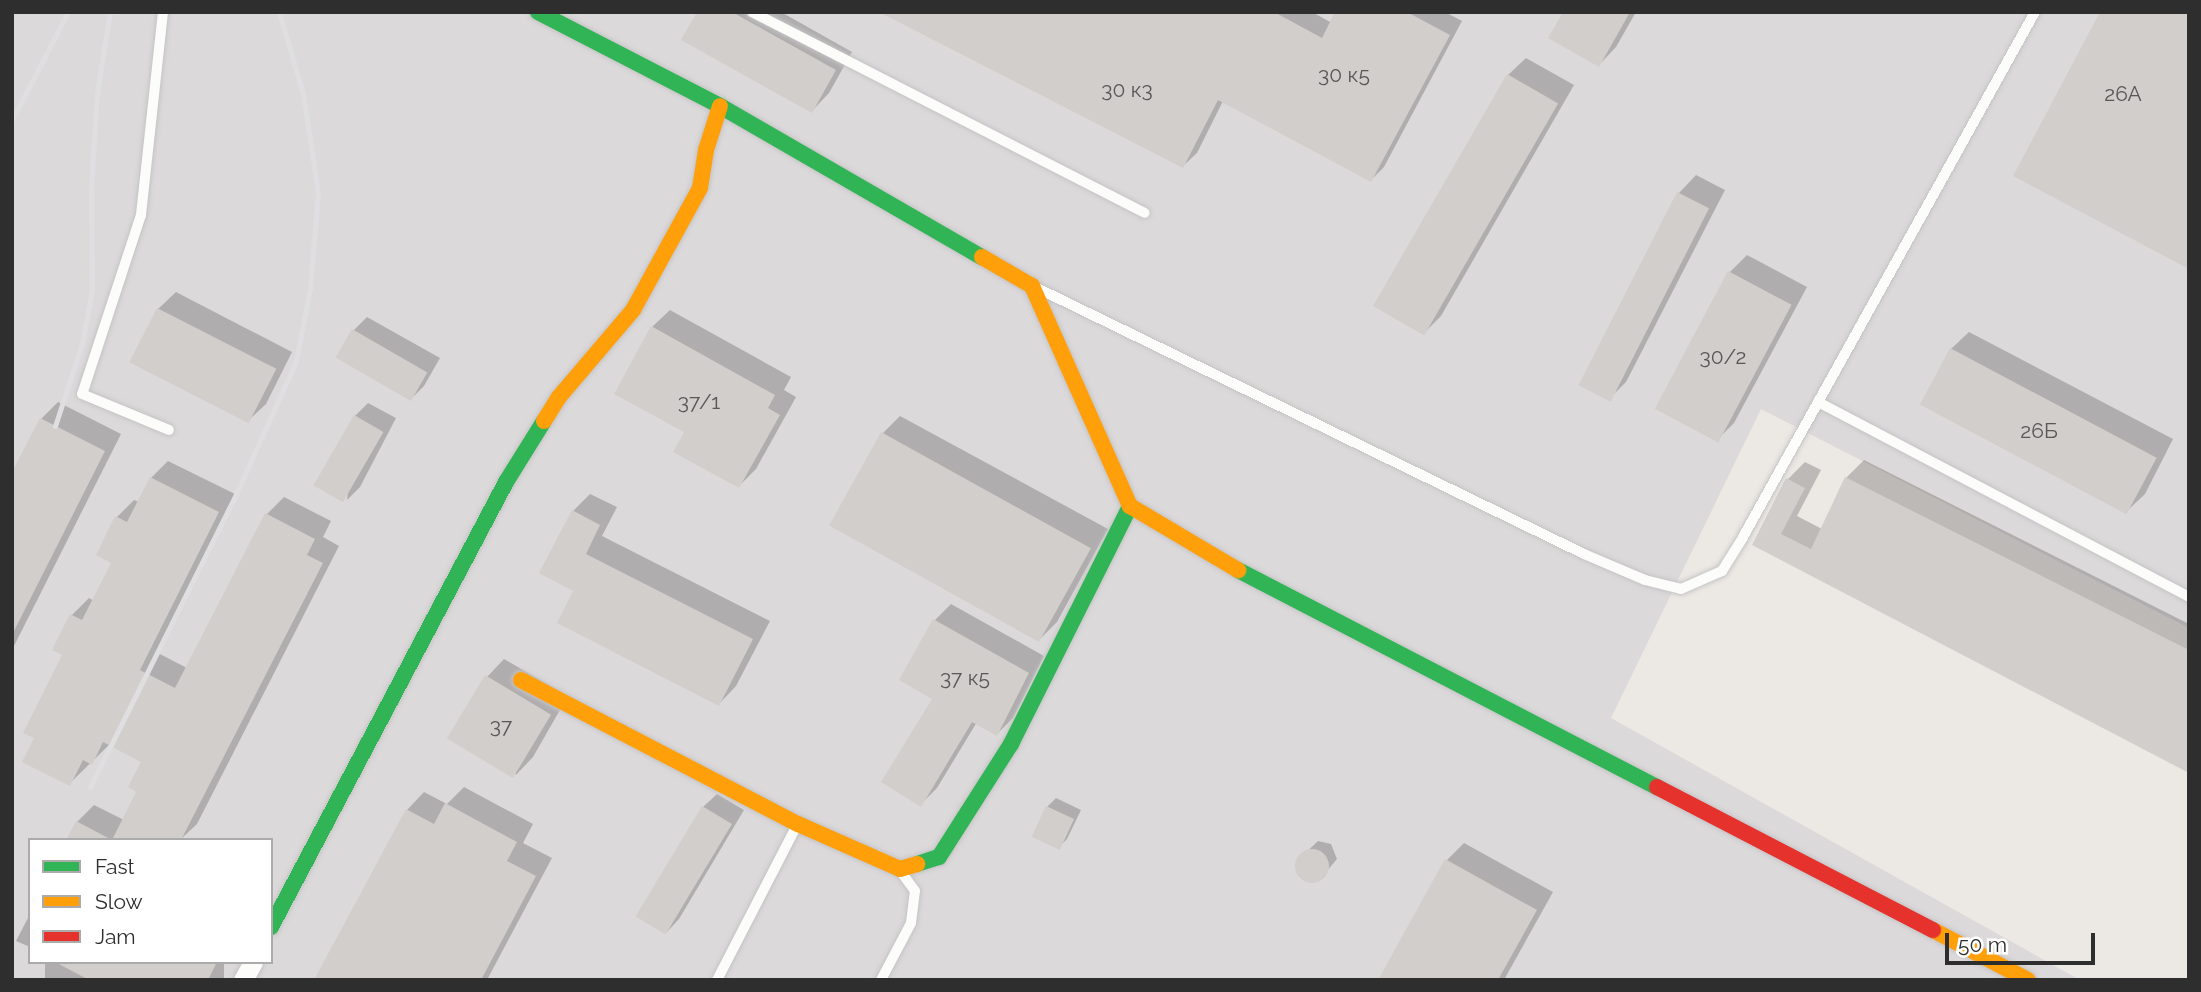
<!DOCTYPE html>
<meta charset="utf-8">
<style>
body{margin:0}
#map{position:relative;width:2201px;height:992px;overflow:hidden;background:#ece8e4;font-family:Raleway,sans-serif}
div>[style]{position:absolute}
.industrial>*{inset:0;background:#dcd9db}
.shadow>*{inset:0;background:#0003;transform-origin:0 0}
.building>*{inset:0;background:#d1cecb;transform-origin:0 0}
.round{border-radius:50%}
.roads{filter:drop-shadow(0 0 2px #c5c4c5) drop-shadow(0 0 2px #c5c4c5)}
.lane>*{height:10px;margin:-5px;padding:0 5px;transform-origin:5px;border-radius:5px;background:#fcfcfb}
.street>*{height:19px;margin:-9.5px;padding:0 9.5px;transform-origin:9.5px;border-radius:9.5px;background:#fcfcfb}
.fast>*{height:16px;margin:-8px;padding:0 8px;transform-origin:8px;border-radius:8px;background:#30b455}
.slow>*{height:16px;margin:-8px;padding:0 8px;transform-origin:8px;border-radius:8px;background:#ff9f0a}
.jam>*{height:16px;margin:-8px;padding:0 8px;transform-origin:8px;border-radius:8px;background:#e5322d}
.rail>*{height:5px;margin:-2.5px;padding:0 2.5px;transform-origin:2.5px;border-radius:2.5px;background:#dfdfe1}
span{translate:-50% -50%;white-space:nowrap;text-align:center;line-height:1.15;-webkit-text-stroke:5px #fff;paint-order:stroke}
.number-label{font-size:21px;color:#585857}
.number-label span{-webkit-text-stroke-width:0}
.frame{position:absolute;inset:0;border:14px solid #2e2e2e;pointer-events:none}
.legend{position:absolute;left:28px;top:838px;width:245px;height:126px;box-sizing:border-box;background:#fff;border:2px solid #ababab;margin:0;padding:9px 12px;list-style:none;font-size:21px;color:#2e2e2e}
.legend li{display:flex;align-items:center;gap:14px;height:35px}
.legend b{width:35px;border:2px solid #ababab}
.scale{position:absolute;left:1945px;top:933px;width:150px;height:32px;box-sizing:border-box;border:4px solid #2e2e2e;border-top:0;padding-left:9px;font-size:21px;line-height:24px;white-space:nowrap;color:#2e2e2e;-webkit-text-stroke:5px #fff;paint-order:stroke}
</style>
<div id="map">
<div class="industrial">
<i style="clip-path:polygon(evenodd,12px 12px,2189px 12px,2189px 628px,1761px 409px,1611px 718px,2080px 980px,12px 980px,12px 12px,30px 840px,271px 840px,271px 962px,30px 962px,30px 840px)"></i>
</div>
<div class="shadow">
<i style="clip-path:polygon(699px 12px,781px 12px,852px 52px,829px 93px,812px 111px)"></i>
<i style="clip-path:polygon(883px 12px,1312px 12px,1332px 23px,1337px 12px,1445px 12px,1462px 21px,1384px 167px,1371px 180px,1223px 101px,1197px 153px,1183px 166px)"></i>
<i style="clip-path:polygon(1565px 12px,1636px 12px,1616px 47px,1599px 65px)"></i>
<i style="clip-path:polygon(1526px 58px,1574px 85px,1441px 316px,1424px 333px,1508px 75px)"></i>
<i style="clip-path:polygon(1696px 175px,1725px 190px,1626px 382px,1609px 399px,1580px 385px,1679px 193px)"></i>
<i style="clip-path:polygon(1747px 255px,1807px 287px,1734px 423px,1717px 440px,1730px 272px)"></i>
<i style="clip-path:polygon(176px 292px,292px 352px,266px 404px,248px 421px,158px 309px)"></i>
<i style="clip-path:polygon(670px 310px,791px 377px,784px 390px,796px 397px,756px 469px,739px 486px,686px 432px,652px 327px)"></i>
<i style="clip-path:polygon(367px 317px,440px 358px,424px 386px,411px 399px,338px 358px,354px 330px)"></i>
<i style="clip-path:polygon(1969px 332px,2173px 439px,2145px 494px,2127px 511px,1951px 349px)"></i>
<i style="clip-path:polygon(58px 402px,121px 434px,12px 650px,12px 476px,41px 419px)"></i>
<i style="clip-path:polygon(368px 403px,396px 418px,360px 487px,347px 500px,355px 416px)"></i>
<i style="clip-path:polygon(900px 416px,1108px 529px,1057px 622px,1039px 640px,883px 433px)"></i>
<i style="clip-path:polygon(1864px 460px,2189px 624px,2189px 771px,1754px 544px,1788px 479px,1805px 462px,1821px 470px,1797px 516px,1822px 529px,1846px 478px)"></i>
<i style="clip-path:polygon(168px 461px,235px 494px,156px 652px,187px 668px,267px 514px,284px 497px,331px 521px,323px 537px,339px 546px,197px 824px,180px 840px,68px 840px,77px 822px,94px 805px,124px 820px,139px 791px,143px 761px,110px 744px,69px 784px,36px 738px,65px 654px,72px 615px,89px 598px,94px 601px,114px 562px,117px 517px,134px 500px,139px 502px,151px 478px)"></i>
<i style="clip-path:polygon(590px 494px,617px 507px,602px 536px,770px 621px,736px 686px,719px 704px,576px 590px,573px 511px)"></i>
<i style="clip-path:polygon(951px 604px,1044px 656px,1013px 718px,997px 734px,977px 722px,937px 788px,921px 804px,934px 698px,935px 620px)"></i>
<i style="clip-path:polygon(504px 659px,568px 696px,533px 757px,516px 775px,487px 677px)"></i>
<i style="clip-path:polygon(464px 787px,533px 824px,523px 843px,552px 858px,487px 980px,316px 980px,407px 810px,424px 792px,447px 804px)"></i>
<i style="clip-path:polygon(717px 794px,744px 810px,679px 919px,666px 933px,703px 807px)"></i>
<i style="clip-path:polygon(1056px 798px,1081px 810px,1067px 839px,1058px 848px,1033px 836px,1047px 807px)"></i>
<i style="clip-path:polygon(1318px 841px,1331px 844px,1337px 859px,1320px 879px,1309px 881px,1297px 870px,1297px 861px)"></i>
<i style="clip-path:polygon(1464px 843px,1553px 892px,1504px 980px,1380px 980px,1447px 860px)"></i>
<i style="clip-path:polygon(30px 914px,30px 947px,16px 941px)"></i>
<i style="left:45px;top:962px;width:179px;height:20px"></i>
</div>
<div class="building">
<i style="clip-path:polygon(697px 12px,732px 12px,836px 70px,812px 113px,681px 40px)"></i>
<i style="clip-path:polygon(879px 12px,1274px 12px,1322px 38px,1335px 12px,1407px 12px,1450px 35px,1371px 182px,1218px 100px,1183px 168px)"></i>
<i style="clip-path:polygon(1563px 12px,1630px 12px,1599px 67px,1548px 38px)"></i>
<i style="clip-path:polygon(2100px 12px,2189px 12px,2189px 269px,2013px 176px)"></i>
<i style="left:1507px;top:74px;width:59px;height:268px;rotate:30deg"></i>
<i style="left:1677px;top:192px;width:36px;height:217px;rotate:27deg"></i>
<i style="left:1728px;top:271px;width:72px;height:156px;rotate:28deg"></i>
<i style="left:157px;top:308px;width:134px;height:61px;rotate:27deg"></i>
<i style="clip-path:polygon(651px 326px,775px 395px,768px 408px,780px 415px,739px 488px,673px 452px,684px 432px,614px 394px)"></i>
<i style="left:352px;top:329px;width:87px;height:33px;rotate:30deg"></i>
<i style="left:1950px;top:348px;width:234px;height:64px;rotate:28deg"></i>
<i style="left:354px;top:415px;width:34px;height:81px;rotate:30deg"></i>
<i style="clip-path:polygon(40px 418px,105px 451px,12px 635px,12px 472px)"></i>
<i style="left:881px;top:432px;width:240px;height:107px;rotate:29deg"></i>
<i style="clip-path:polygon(150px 477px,219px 512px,140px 670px,175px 688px,265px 513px,315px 539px,307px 555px,323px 563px,181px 840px,112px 840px,136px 792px,128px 787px,141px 762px,103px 742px,92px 765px,83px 760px,70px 786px,22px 762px,34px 738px,23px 733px,62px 655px,52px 650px,70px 614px,82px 620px,111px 563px,96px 555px,115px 516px,127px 522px)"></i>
<i style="clip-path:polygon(1845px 477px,2189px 650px,2189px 773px,1752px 545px,1786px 478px,1805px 488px,1781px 534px,1811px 549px)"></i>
<i style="clip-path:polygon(572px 510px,600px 525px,586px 554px,753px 639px,719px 706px,557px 623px,573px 591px,539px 573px)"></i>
<i style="clip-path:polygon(933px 619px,1029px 673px,997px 736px,972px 722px,921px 807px,881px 782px,932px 699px,899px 680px)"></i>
<i style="left:485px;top:675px;width:77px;height:74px;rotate:31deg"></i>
<i style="clip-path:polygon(445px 803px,517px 842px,507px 861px,536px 876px,481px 980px,314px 980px,406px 809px,434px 824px)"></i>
<i style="left:702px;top:806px;width:35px;height:129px;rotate:31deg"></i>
<i style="left:1046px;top:806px;width:31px;height:34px;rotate:25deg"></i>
<i style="clip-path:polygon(76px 821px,112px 840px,66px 840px)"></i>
<i class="round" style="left:1295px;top:849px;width:34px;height:34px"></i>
<i style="clip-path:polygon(1445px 859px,1537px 910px,1498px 980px,1378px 980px)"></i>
<i style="clip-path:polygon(55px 962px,217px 962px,208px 980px,89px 980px)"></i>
</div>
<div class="roads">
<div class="lane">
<i style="left:163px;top:12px;width:204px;rotate:96.2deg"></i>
<i style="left:141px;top:215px;width:188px;rotate:108.2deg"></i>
<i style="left:82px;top:394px;width:94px;rotate:22.5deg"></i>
<i style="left:752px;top:12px;width:441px;rotate:27.1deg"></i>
<i style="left:1039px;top:289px;width:606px;rotate:25.93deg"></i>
<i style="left:1584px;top:554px;width:66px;rotate:23.1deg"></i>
<i style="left:1645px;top:580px;width:37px;rotate:14deg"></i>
<i style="left:1681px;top:589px;width:45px;rotate:-23.7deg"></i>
<i style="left:1722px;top:571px;width:40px;rotate:-58deg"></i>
<i style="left:1743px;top:537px;width:601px;rotate:-60.92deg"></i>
<i style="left:1818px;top:402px;width:419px;rotate:27.7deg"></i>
<i style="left:717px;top:980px;width:174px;rotate:-62.7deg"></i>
<i style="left:881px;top:980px;width:64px;rotate:-62.2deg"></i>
<i style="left:911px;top:923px;width:32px;rotate:-83deg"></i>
<i style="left:915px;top:891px;width:26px;rotate:-126deg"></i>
</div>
<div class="street">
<i style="left:243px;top:980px;width:21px;rotate:-61deg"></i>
</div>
<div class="fast">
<i style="left:538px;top:12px;width:205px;rotate:27.3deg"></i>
<i style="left:720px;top:106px;width:302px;rotate:30deg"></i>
<i style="left:1238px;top:570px;width:472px;rotate:27.4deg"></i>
<i style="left:917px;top:864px;width:23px;rotate:-18deg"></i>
<i style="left:939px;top:857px;width:134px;rotate:-57.5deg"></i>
<i style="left:1011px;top:744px;width:266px;rotate:-63.4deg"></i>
<i style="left:271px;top:927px;width:503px;rotate:-62.16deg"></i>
<i style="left:506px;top:482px;width:72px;rotate:-58.1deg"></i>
</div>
<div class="slow">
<i style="left:982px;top:257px;width:58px;rotate:30.1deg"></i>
<i style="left:1032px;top:286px;width:241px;rotate:66deg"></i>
<i style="left:1130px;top:506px;width:126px;rotate:30.7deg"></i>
<i style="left:544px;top:421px;width:28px;rotate:-58deg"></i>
<i style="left:559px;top:397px;width:114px;rotate:-49.6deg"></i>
<i style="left:633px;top:310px;width:139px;rotate:-61.2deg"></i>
<i style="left:700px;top:188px;width:38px;rotate:-81deg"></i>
<i style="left:706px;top:150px;width:46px;rotate:-72.3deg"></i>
<i style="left:521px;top:680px;width:312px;rotate:27.5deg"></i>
<i style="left:798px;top:824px;width:111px;rotate:23.8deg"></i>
<i style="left:900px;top:869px;width:18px;rotate:-16deg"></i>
<i style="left:1933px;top:930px;width:107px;rotate:27.8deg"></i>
</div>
<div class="jam">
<i style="left:1657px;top:787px;width:311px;rotate:27.4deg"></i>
</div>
</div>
<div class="rail">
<i style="left:12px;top:120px;width:122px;rotate:-62.6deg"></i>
<i style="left:55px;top:426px;width:86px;rotate:-71.8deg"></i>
<i style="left:82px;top:344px;width:56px;rotate:-79.7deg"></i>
<i style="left:92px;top:289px;width:101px;rotate:-90.6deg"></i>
<i style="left:91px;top:188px;width:95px;rotate:-86.4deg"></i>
<i style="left:97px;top:93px;width:82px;rotate:-80.9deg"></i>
<i style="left:90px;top:787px;width:327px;rotate:-63.5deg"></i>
<i style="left:236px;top:494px;width:146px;rotate:-65.7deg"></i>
<i style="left:296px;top:361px;width:74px;rotate:-79.1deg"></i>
<i style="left:310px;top:288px;width:95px;rotate:-85.2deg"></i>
<i style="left:318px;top:193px;width:100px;rotate:-98.6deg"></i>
<i style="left:303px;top:94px;width:85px;rotate:-106.3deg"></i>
</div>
<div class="number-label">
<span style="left:1344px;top:75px">30 к5</span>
<span style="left:1127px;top:90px">30 к3</span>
<span style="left:2123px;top:94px">26А</span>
<span style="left:1723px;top:357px">30/2</span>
<span style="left:699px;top:402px">37/1</span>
<span style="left:2039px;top:431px">26Б</span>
<span style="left:965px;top:678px">37 к5</span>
<span style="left:501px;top:726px">37</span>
</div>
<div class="frame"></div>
<ul class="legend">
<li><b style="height:9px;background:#30b455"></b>Fast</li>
<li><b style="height:9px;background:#ff9f0a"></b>Slow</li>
<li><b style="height:9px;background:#e5322d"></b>Jam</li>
</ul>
<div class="scale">50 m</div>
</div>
